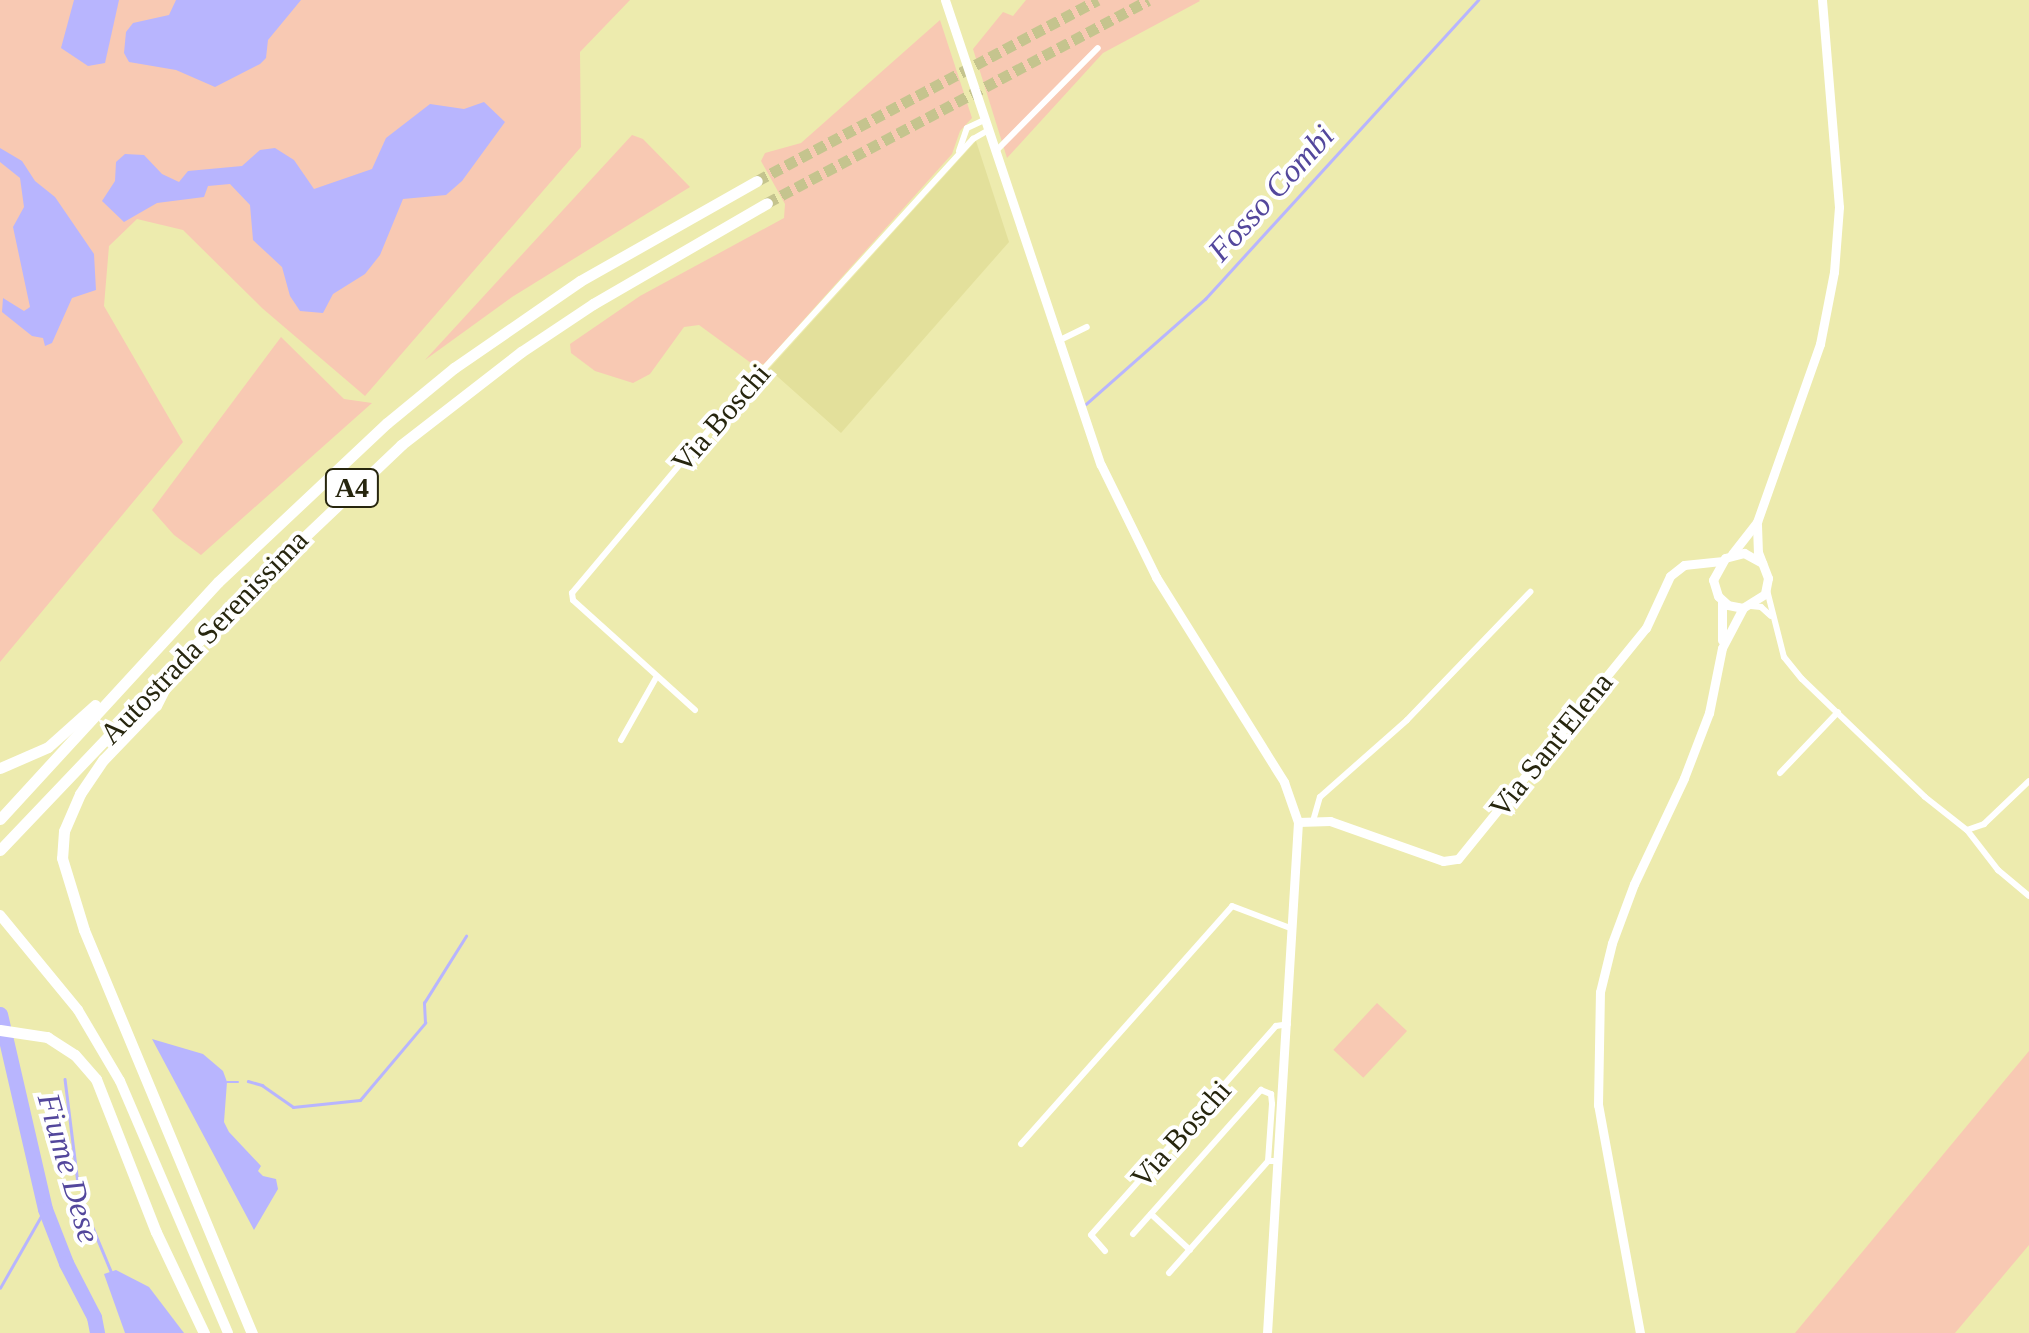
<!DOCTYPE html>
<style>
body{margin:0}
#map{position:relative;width:2029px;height:1333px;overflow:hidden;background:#edebae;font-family:"Times New Roman",serif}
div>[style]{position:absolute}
.built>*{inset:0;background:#e3e09b}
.green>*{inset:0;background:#f8c9b3;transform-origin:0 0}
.water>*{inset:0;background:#b8b5fe}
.stream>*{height:2.5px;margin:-1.25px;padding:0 1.25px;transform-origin:1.25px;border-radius:1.25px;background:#b8b5fe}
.river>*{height:15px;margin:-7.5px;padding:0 7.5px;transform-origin:7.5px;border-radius:7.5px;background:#b8b5fe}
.highway-tunnel>*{height:11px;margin-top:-5.5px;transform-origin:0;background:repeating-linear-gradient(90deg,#c5c48e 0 11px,transparent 0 16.5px)}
.street>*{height:6px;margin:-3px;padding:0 3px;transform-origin:3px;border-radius:3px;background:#fff}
.secondary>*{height:9px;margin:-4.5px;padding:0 4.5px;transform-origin:4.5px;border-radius:4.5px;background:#fff}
.primary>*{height:10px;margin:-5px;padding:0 5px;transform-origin:5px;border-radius:5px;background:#fff}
.highway>*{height:11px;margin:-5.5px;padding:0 5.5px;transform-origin:5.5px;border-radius:5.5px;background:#fff}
span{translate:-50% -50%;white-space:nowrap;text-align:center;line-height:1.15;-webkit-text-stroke:8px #fff;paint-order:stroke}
.shield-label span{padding:2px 8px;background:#fff;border:2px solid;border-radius:8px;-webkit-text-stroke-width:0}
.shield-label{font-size:28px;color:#27260e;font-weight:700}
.street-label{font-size:30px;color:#27260e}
.water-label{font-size:32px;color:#53479c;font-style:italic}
</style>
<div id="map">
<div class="built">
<i style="clip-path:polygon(976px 141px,1009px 242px,841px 433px,769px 369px)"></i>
</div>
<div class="green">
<i style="clip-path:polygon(0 0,630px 0,580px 52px,581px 147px,365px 396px,262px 308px,183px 230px,137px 219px,109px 246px,104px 306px,183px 442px,0 662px)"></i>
<i style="clip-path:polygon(1026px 0,1199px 0,1200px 1px,1103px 53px,1007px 158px,973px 49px,1003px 12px,1013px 16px)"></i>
<i style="clip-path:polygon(940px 20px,972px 118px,960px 131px,952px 154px,764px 364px,751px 363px,699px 325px,684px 327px,650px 374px,633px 383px,595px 371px,571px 353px,570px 344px,640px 296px,784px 218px,785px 204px,761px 161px,765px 153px,801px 143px)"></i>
<i style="clip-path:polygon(632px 135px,643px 139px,690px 187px,512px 297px,425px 360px)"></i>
<i style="clip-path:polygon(281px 337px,344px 399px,372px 403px,201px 555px,174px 535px,152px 510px)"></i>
<i style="left:1377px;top:1003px;width:41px;height:64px;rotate:43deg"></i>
<i style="clip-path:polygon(2029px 1051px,2029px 1245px,1955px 1333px,1795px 1333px)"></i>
</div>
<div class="water">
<i style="clip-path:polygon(74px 0,119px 0,105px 63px,88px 66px,61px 48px)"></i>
<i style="clip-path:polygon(176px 0,301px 0,268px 40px,266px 58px,260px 64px,215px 87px,176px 70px,129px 62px,124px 53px,126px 32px,133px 23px,169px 15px)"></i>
<i style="clip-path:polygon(484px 102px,505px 122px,462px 181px,446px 195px,403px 199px,380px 255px,365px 274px,333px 294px,323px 313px,300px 311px,290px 296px,282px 267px,253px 240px,250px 205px,230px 184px,208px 186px,204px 197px,157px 203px,124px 222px,102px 201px,115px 181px,116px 162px,125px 154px,144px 155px,162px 174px,179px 182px,188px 171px,242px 166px,260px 150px,275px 148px,294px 160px,314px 189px,372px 169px,386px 138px,430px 104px,464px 109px)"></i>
<i style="clip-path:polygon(0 148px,22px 161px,35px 181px,55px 197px,94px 254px,96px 290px,72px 298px,52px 343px,45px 346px,43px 338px,32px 336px,2px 312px,3px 298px,24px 311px,30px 307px,13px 227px,24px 207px,20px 178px,0 162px)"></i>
<i style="clip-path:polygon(152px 1039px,203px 1054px,223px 1071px,227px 1082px,224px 1122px,229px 1132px,261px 1166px,258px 1171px,263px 1176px,276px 1179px,278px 1189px,254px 1230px)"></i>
<i style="clip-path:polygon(116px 1270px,149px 1287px,184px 1333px,125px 1333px,104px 1274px)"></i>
</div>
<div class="stream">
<i style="left:1086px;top:404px;width:159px;rotate:-41.4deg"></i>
<i style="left:1205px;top:299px;width:405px;rotate:-47.6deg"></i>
<i style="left:65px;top:1079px;width:105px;rotate:82.9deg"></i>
<i style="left:248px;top:1081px;width:15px;rotate:16deg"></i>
<i style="left:262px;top:1085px;width:38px;rotate:35deg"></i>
<i style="left:293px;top:1107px;width:67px;rotate:-6deg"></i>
<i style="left:360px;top:1100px;width:101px;rotate:-49.8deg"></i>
<i style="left:425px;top:1023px;width:20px;rotate:-93deg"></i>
<i style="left:424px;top:1003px;width:79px;rotate:-57.9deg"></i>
<i style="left:227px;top:1082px;width:11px"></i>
<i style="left:81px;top:1199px;width:78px;rotate:67.4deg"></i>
<i style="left:0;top:1288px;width:91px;rotate:-60.3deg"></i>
</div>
<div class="river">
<i style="left:0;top:1014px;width:200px;rotate:77deg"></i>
<i style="left:45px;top:1209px;width:58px;rotate:68.7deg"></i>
<i style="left:66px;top:1263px;width:61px;rotate:62.6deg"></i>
<i style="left:94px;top:1317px;width:16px;rotate:79deg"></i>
</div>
<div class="highway-tunnel">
<i style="left:757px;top:181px;width:386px;rotate:-28deg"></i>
<i style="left:767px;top:203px;width:432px;rotate:-28deg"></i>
</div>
<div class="street">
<i style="left:959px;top:151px;width:24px;rotate:-71deg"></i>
<i style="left:967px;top:128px;width:19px;rotate:-25deg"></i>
<i style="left:995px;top:152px;width:146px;rotate:-45.3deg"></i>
<i style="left:1058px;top:341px;width:32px;rotate:-26deg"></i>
<i style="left:1767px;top:590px;width:69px;rotate:75.8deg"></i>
<i style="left:1784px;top:657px;width:28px;rotate:51deg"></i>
<i style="left:1802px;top:679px;width:170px;rotate:43.8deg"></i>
<i style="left:1925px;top:797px;width:53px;rotate:38.2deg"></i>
<i style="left:1967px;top:830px;width:51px;rotate:52.2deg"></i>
<i style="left:1998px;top:870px;width:40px;rotate:40deg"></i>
<i style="left:1751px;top:606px;width:10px;rotate:6deg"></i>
<i style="left:1761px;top:607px;width:13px;rotate:42deg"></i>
<i style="left:695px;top:710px;width:164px;rotate:-138deg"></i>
<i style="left:573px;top:600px;width:7px;rotate:-98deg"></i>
<i style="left:572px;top:593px;width:227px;rotate:-50deg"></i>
<i style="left:718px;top:419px;width:379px;rotate:-47.7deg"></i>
<i style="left:973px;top:139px;width:16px;rotate:-30deg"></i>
<i style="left:621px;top:740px;width:71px;rotate:-60.6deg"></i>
<i style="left:1780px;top:773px;width:84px;rotate:-46.4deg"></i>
<i style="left:1313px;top:821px;width:25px;rotate:-74deg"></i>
<i style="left:1320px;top:797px;width:116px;rotate:-41.5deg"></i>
<i style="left:1407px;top:720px;width:178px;rotate:-46.1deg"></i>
<i style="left:1967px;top:830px;width:18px;rotate:-19deg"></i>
<i style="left:1984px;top:824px;width:62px;rotate:-43.7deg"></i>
<i style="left:1021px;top:1144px;width:318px;rotate:-48.4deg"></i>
<i style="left:1232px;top:906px;width:65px;rotate:20.7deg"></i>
<i style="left:1151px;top:1214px;width:53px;rotate:42.7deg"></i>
<i style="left:1133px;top:1234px;width:193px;rotate:-48.4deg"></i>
<i style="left:1261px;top:1090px;width:11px;rotate:22deg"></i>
<i style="left:1271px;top:1094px;width:10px;rotate:84deg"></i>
<i style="left:1272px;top:1104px;width:57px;rotate:94deg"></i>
<i style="left:1268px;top:1161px;width:10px"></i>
<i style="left:1105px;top:1251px;width:21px;rotate:-131deg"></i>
<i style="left:1091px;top:1235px;width:279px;rotate:-48.5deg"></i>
<i style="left:1276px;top:1026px;width:12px;rotate:-9deg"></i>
<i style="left:1169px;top:1273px;width:149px;rotate:-48.5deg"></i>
</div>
<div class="secondary">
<i style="left:945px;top:0;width:490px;rotate:71.5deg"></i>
<i style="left:1101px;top:465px;width:125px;rotate:63.8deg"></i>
<i style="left:1156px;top:577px;width:242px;rotate:58deg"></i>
<i style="left:1284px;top:782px;width:42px;rotate:70.7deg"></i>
<i style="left:1298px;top:822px;width:512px;rotate:93.47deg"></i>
<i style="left:1757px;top:525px;width:27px;rotate:88deg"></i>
<i style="left:1758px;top:552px;width:28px;rotate:69deg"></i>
<i style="left:1768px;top:578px;width:16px;rotate:101deg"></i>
<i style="left:1765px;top:594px;width:26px;rotate:148deg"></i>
<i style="left:1743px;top:608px;width:15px;rotate:-169deg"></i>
<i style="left:1728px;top:605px;width:13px;rotate:-138deg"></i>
<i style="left:1718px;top:596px;width:17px;rotate:-107deg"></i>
<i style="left:1713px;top:580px;width:25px;rotate:-61deg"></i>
<i style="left:1725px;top:558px;width:20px;rotate:-15deg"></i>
<i style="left:1744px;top:553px;width:21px;rotate:29deg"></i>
<i style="left:1732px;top:554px;width:41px;rotate:-52deg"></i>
<i style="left:1757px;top:522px;width:189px;rotate:-70.5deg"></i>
<i style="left:1820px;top:344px;width:73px;rotate:-79deg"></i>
<i style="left:1834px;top:272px;width:65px;rotate:-85.6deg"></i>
<i style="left:1839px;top:207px;width:208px;rotate:-94.7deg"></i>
<i style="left:1722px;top:601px;width:39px;rotate:90deg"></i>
<i style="left:1298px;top:822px;width:32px;rotate:-2deg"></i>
<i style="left:1330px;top:821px;width:120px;rotate:19.5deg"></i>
<i style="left:1443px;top:861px;width:15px;rotate:-8deg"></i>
<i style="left:1458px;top:859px;width:298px;rotate:-50.9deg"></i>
<i style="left:1646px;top:628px;width:57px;rotate:-65.2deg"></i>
<i style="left:1670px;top:576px;width:18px;rotate:-38deg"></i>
<i style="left:1684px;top:565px;width:37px;rotate:-6deg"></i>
<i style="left:1640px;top:1333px;width:232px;rotate:-100.4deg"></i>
<i style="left:1598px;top:1105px;width:113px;rotate:-89deg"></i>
<i style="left:1600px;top:992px;width:50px;rotate:-76.2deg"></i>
<i style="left:1612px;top:943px;width:63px;rotate:-69.6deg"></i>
<i style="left:1634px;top:884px;width:117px;rotate:-64.7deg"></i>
<i style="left:1684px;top:778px;width:70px;rotate:-69deg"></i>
<i style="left:1709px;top:713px;width:66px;rotate:-78.7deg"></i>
<i style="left:1722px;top:648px;width:45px;rotate:-62.3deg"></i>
</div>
<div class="primary">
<i style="left:0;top:915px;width:123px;rotate:50.6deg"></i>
<i style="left:78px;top:1010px;width:82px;rotate:59.4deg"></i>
<i style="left:120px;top:1081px;width:274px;rotate:66.8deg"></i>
</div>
<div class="highway">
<i style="left:171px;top:676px;width:33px;rotate:117deg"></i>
<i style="left:156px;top:705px;width:76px;rotate:133.9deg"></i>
<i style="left:103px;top:760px;width:41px;rotate:124.1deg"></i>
<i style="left:80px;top:794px;width:40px;rotate:113.4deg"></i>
<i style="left:64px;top:831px;width:27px;rotate:94deg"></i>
<i style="left:62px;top:858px;width:75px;rotate:73deg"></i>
<i style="left:84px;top:930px;width:437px;rotate:67.4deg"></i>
<i style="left:0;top:768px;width:52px;rotate:-23.6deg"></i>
<i style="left:48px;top:747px;width:63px;rotate:-41.8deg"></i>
<i style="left:0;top:819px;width:322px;rotate:-47.4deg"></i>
<i style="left:218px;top:582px;width:232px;rotate:-43.3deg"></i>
<i style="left:387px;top:423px;width:87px;rotate:-39.4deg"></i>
<i style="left:454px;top:368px;width:153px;rotate:-34.6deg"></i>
<i style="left:580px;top:281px;width:203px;rotate:-29.5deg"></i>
<i style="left:0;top:850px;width:347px;rotate:-46.4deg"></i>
<i style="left:239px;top:599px;width:224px;rotate:-43.5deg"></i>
<i style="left:401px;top:445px;width:152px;rotate:-37.8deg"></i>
<i style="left:521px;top:352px;width:87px;rotate:-33.7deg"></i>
<i style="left:593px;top:304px;width:201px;rotate:-30.1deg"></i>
<i style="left:0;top:1030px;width:48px;rotate:8.5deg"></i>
<i style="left:47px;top:1037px;width:33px;rotate:33deg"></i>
<i style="left:75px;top:1055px;width:32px;rotate:49deg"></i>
<i style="left:96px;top:1079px;width:164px;rotate:68.6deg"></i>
<i style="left:156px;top:1232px;width:112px;rotate:64.6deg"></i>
</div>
<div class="shield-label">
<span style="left:352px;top:488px">A4</span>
</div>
<div class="street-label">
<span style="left:721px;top:418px;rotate:-49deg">Via Boschi</span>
<span style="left:204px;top:637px;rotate:-46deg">Autostrada Serenissima</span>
<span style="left:1551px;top:745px;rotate:-51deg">Via Sant'Elena</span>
<span style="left:1181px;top:1134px;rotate:-48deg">Via Boschi</span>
</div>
<div class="water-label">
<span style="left:1271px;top:193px;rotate:-48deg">Fosso Combi</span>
<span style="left:69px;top:1168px;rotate:74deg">Fiume Dese</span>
</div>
</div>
